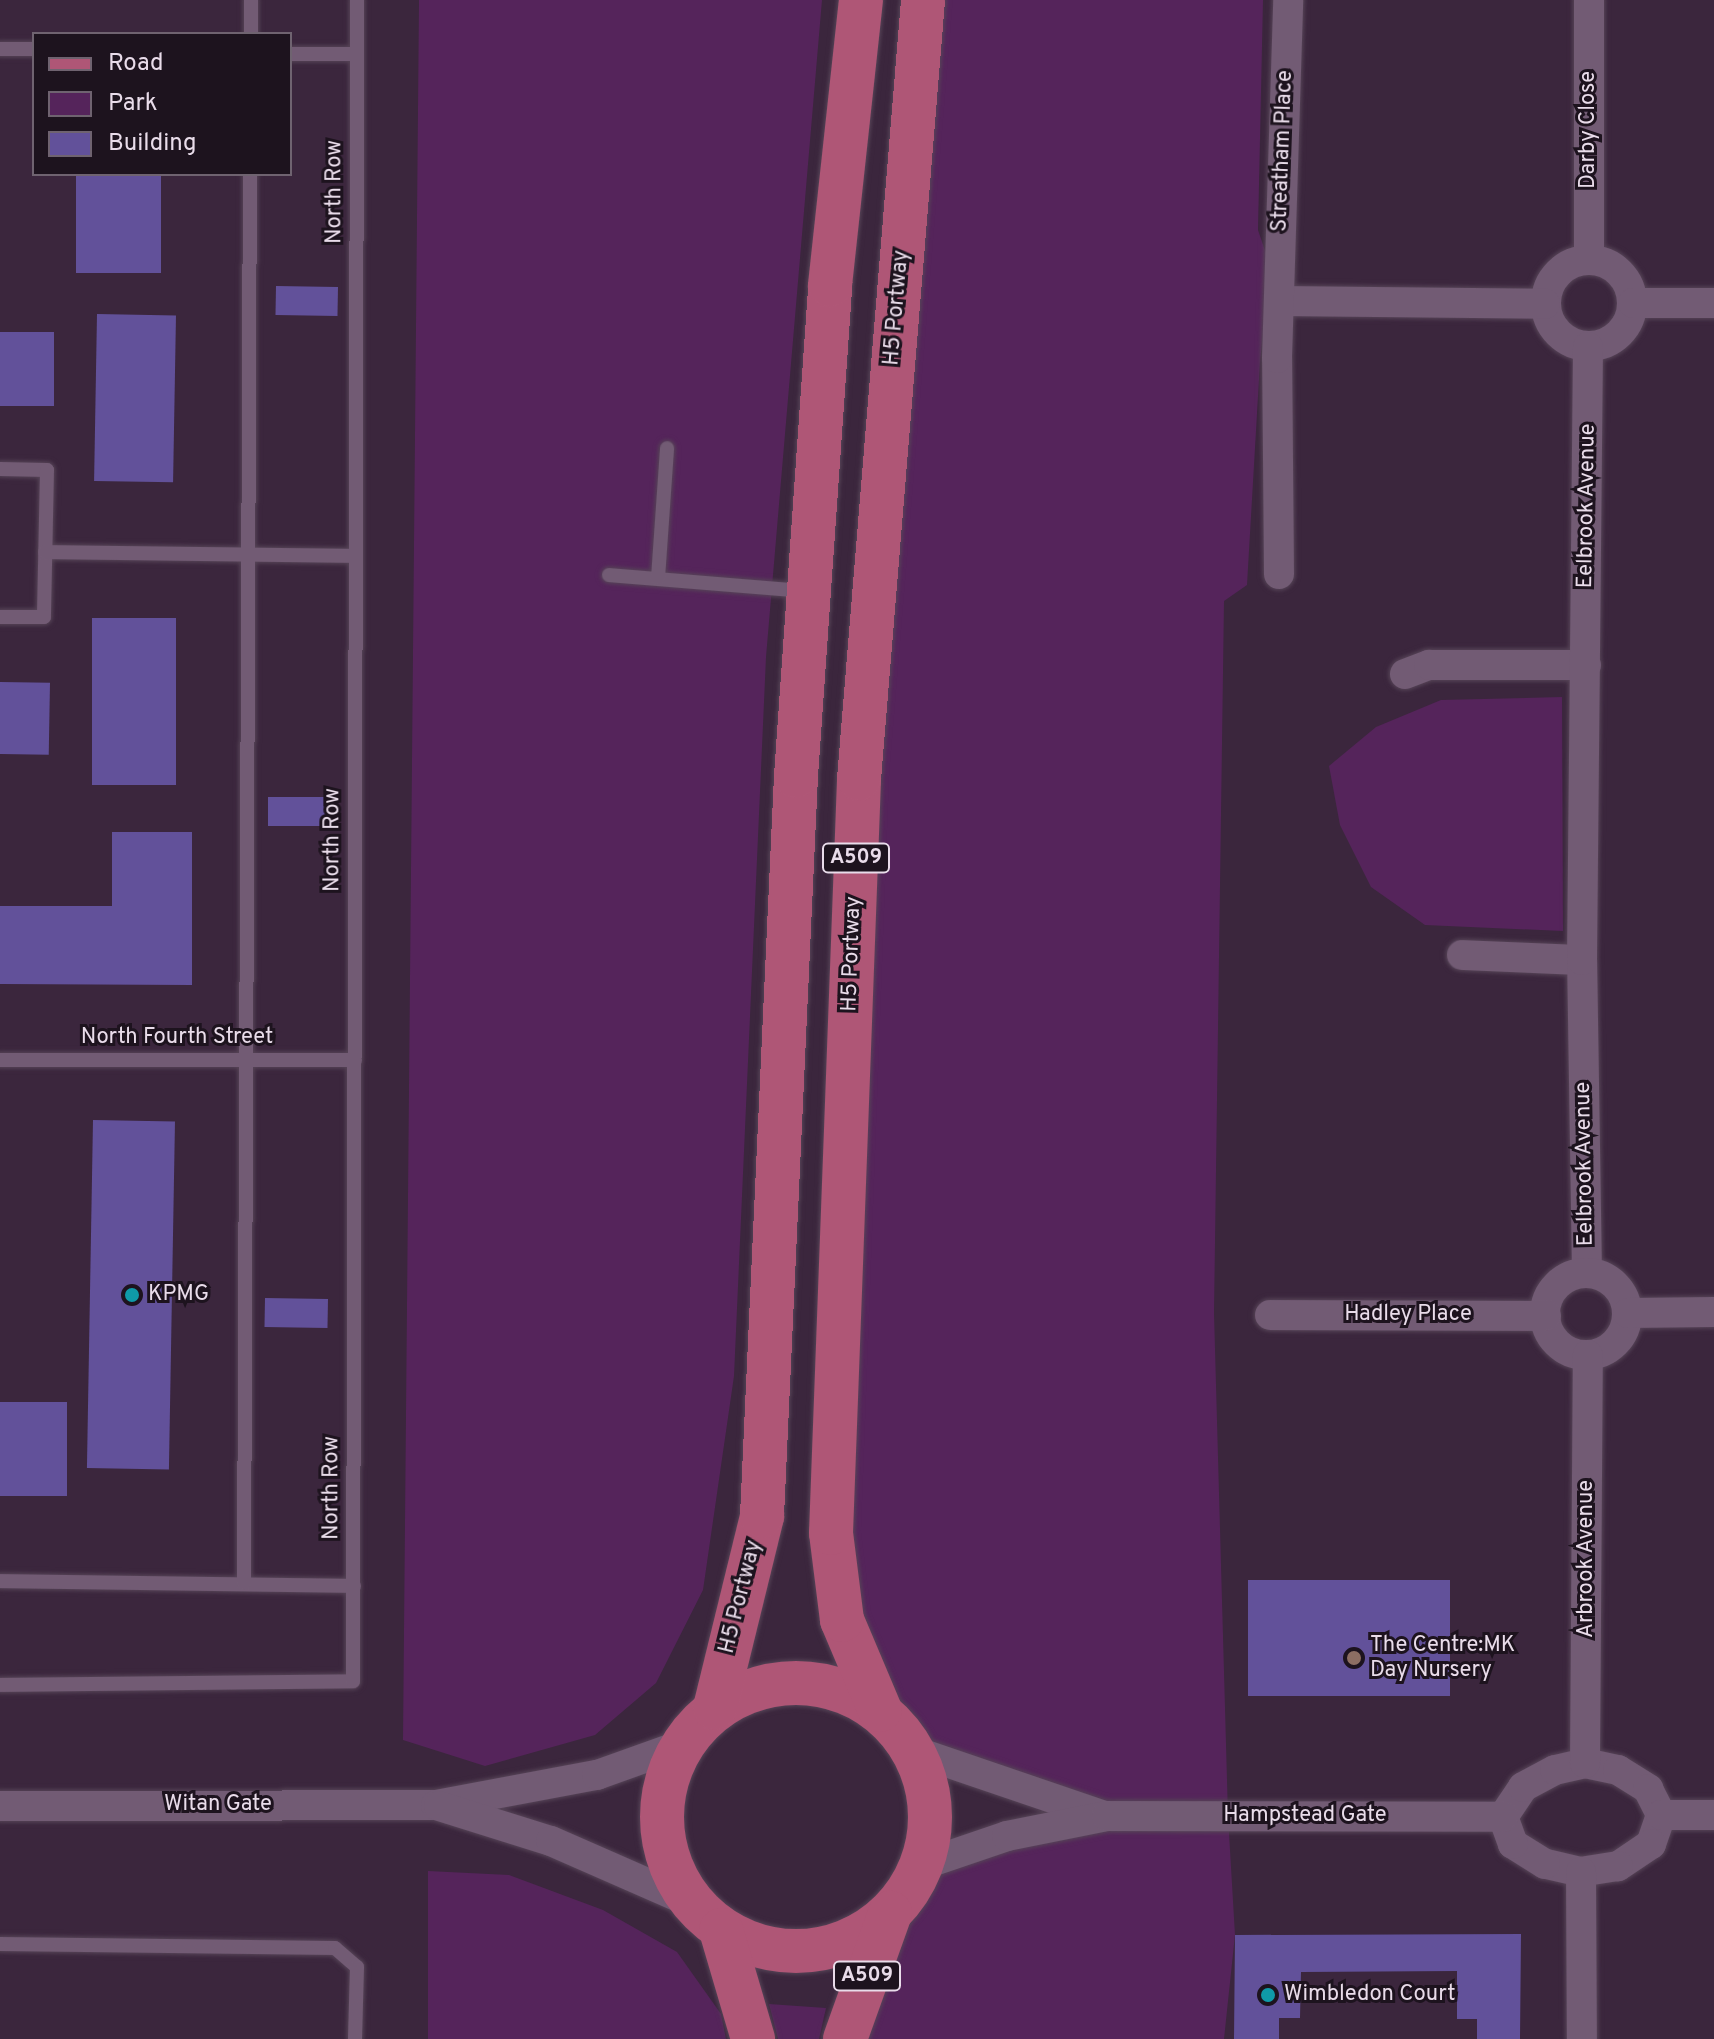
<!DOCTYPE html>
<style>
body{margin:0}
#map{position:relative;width:1714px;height:2039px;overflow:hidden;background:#3b263d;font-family:Overpass,sans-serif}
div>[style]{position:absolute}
.green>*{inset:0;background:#55245b}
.building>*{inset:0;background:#62519a;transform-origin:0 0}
.roads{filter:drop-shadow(0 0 2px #564457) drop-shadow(0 0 2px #564457)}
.lane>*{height:14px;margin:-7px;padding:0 7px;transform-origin:7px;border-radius:7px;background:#725b74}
.street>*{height:30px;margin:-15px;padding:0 15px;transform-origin:15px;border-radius:15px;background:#725b74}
.street>.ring{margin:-15px;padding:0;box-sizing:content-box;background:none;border:30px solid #725b74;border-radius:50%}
.primary>*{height:44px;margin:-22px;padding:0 22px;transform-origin:22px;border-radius:22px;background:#af5676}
.primary>.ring{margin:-22px;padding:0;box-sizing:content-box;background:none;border:44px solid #af5676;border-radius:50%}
.dots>*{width:22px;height:22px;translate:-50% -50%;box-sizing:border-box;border:4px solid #1d131e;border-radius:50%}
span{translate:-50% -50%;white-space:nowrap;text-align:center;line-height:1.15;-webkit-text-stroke:6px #1d131e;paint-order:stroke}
.shield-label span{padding:2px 6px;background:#1d131e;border:2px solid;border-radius:6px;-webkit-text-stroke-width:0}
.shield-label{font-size:20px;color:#e9dcea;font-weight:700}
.street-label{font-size:22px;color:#e9dcea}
.poi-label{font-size:22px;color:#e9dcea}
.left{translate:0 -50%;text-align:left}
.legend{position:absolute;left:32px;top:32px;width:260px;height:144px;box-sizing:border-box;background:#1d131e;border:2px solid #6f6370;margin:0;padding:10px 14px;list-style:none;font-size:24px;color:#e9dcea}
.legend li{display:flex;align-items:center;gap:16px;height:40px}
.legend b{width:40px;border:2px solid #6f6370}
</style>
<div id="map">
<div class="green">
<i style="clip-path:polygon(419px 0,822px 0,766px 657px,734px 1376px,703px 1590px,656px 1683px,595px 1735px,485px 1766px,403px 1740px)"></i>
<i style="clip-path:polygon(940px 0,1263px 0,1258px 230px,1270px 265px,1260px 362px,1247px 585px,1224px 601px,1214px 1313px,1228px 1816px,1235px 1935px,1224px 2039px,845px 2039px,890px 1913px,909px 1891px,922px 1865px,1104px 1817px,914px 1751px,880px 1710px,842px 1620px,857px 815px)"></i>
<i style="clip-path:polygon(1562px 697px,1563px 931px,1425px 925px,1371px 887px,1340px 825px,1329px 766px,1376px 727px,1441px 700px)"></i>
<i style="clip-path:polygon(428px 1871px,509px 1875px,603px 1910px,677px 1952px,721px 2014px,726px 2039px,428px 2039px)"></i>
<i style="clip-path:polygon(769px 2004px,826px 2008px,819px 2039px,778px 2039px)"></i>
</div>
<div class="building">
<i style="left:76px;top:174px;width:85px;height:99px"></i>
<i style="left:276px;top:286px;width:62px;height:29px;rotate:1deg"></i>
<i style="left:97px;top:314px;width:79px;height:167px;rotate:1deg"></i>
<i style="left:0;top:332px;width:54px;height:74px"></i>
<i style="left:176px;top:618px;width:167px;height:84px;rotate:90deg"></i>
<i style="left:0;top:682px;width:50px;height:72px;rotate:1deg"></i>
<i style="left:268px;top:797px;width:62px;height:29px"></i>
<i style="clip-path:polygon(112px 832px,192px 832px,192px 985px,0 984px,0 906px,112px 906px)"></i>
<i style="left:93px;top:1120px;width:82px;height:348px;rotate:1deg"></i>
<i style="left:265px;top:1298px;width:63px;height:29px;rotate:1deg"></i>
<i style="left:0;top:1402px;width:67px;height:94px"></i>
<i style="left:1248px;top:1580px;width:202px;height:116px"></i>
<i style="clip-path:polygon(1521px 1934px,1520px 2039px,1477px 2039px,1477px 2019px,1457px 2019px,1457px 1971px,1301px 1972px,1300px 2018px,1279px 2018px,1279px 2039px,1234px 2039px,1235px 1935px)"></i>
</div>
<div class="roads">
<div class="lane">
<i style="left:251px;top:34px;width:34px;rotate:-90deg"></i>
<i style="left:0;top:49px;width:34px"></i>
<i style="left:290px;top:54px;width:67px"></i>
<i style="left:0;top:469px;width:47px;rotate:1.2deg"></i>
<i style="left:47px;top:470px;width:147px;rotate:91.2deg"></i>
<i style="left:44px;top:617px;width:44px;rotate:180deg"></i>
<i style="left:45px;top:552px;width:311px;rotate:0.7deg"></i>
<i style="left:609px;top:575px;width:196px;rotate:4.7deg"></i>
<i style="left:658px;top:578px;width:130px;rotate:-86deg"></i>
<i style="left:0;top:1060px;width:355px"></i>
<i style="left:0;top:1581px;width:354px;rotate:0.8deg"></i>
<i style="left:244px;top:1583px;width:1409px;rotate:-89.76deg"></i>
<i style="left:0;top:1685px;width:353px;rotate:-0.6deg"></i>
<i style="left:353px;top:1681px;width:1681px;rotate:-89.86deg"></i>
<i style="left:0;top:1944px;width:335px;rotate:0.7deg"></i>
<i style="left:335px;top:1948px;width:29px;rotate:41deg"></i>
<i style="left:357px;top:1967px;width:72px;rotate:91.6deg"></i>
</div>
<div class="street">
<i class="ring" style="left:1546px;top:260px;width:56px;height:56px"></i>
<i style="left:1589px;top:260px;width:260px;rotate:-90deg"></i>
<i style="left:1279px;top:301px;width:266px;rotate:0.6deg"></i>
<i style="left:1633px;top:303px;width:81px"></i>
<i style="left:1279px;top:574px;width:216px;rotate:-90.5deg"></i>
<i style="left:1277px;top:358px;width:358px;rotate:-88.2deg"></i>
<i style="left:1405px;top:674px;width:26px;rotate:-21deg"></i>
<i style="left:1429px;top:665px;width:157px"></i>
<i style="left:1462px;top:955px;width:120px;rotate:2.4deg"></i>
<i style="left:1587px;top:1273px;width:313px;rotate:-90.9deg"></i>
<i style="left:1582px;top:960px;width:613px;rotate:-89.44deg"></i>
<i class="ring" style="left:1545px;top:1273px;width:52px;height:52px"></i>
<i style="left:1628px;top:1313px;width:86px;rotate:-0.7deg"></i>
<i style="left:1270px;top:1315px;width:276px;rotate:0.2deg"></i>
<i style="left:914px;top:1751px;width:202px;rotate:18.8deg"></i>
<i style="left:1585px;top:1763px;width:34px;rotate:12deg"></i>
<i style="left:1618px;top:1770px;width:36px;rotate:32deg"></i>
<i style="left:1648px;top:1789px;width:29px;rotate:63deg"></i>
<i style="left:1661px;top:1815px;width:31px;rotate:109deg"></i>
<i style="left:1651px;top:1844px;width:40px;rotate:146deg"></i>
<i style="left:1618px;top:1866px;width:37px;rotate:171deg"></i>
<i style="left:1581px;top:1872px;width:37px;rotate:-167deg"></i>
<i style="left:1545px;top:1864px;width:38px;rotate:-148deg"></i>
<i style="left:1513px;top:1844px;width:29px;rotate:-110deg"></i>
<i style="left:1503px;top:1817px;width:36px;rotate:-56deg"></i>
<i style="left:1523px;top:1787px;width:36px;rotate:-28deg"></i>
<i style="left:1555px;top:1770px;width:31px;rotate:-13deg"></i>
<i style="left:1585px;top:1763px;width:408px;rotate:-89.6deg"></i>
<i style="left:0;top:1806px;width:436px;rotate:-0.1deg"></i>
<i style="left:436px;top:1805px;width:164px;rotate:-10.6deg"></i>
<i style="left:597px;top:1775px;width:89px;rotate:-19.7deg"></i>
<i style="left:439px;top:1806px;width:117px;rotate:17.4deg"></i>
<i style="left:551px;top:1841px;width:152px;rotate:23.7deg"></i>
<i style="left:1661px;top:1815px;width:53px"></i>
<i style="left:922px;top:1865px;width:90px;rotate:-18.8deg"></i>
<i style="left:1007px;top:1836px;width:102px;rotate:-11.3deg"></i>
<i style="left:1107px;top:1816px;width:396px;rotate:0.1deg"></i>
<i style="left:1581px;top:1872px;width:167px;rotate:89.7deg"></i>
</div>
<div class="primary">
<i class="ring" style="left:662px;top:1683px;width:224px;height:224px"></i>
<i style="left:715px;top:1708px;width:198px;rotate:-76.2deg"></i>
<i style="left:762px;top:1516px;width:741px;rotate:-87.37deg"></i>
<i style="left:796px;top:776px;width:492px;rotate:-86deg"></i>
<i style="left:830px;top:285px;width:287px;rotate:-83.8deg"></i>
<i style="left:880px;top:1710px;width:98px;rotate:-112.9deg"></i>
<i style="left:842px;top:1620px;width:88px;rotate:-97.2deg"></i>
<i style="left:831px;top:1533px;width:755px;rotate:-87.87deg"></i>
<i style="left:859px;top:779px;width:782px;rotate:-85.3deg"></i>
<i style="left:721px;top:1930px;width:114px;rotate:73.6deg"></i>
<i style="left:845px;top:2039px;width:134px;rotate:-70.3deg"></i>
</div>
</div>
<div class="dots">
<i style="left:132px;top:1295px;background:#0f9aa8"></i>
<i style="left:1354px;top:1658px;background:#8d6e63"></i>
<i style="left:1268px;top:1995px;background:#0f9aa8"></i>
</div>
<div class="shield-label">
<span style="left:856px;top:858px">A509</span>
<span style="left:867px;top:1976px">A509</span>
</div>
<div class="street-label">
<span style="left:1589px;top:130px;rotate:-90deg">Darby Close</span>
<span style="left:1283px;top:151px;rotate:-88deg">Streatham Place</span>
<span style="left:335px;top:192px;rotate:-90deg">North Row</span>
<span style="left:897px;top:308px;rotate:-85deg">H5 Portway</span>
<span style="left:1587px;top:506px;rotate:-89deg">Eelbrook Avenue</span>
<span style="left:333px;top:840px;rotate:-90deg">North Row</span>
<span style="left:852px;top:954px;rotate:-88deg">H5 Portway</span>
<span style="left:177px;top:1038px">North Fourth Street</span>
<span style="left:1585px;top:1164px;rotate:-91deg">Eelbrook Avenue</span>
<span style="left:1408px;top:1315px">Hadley Place</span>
<span style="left:332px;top:1488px;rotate:-90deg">North Row</span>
<span style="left:1587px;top:1559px;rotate:-90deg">Arbrook Avenue</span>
<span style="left:741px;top:1597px;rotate:-76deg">H5 Portway</span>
<span style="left:218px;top:1805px">Witan Gate</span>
<span style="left:1305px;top:1816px">Hampstead Gate</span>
</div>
<div class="poi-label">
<span class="left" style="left:148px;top:1295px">KPMG</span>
<span class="left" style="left:1370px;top:1658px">The Centre:MK<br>Day Nursery</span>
<span class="left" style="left:1284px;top:1995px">Wimbledon Court</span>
</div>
<ul class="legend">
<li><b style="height:10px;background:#af5676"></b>Road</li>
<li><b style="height:22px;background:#55245b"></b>Park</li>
<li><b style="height:22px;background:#62519a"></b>Building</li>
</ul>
</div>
